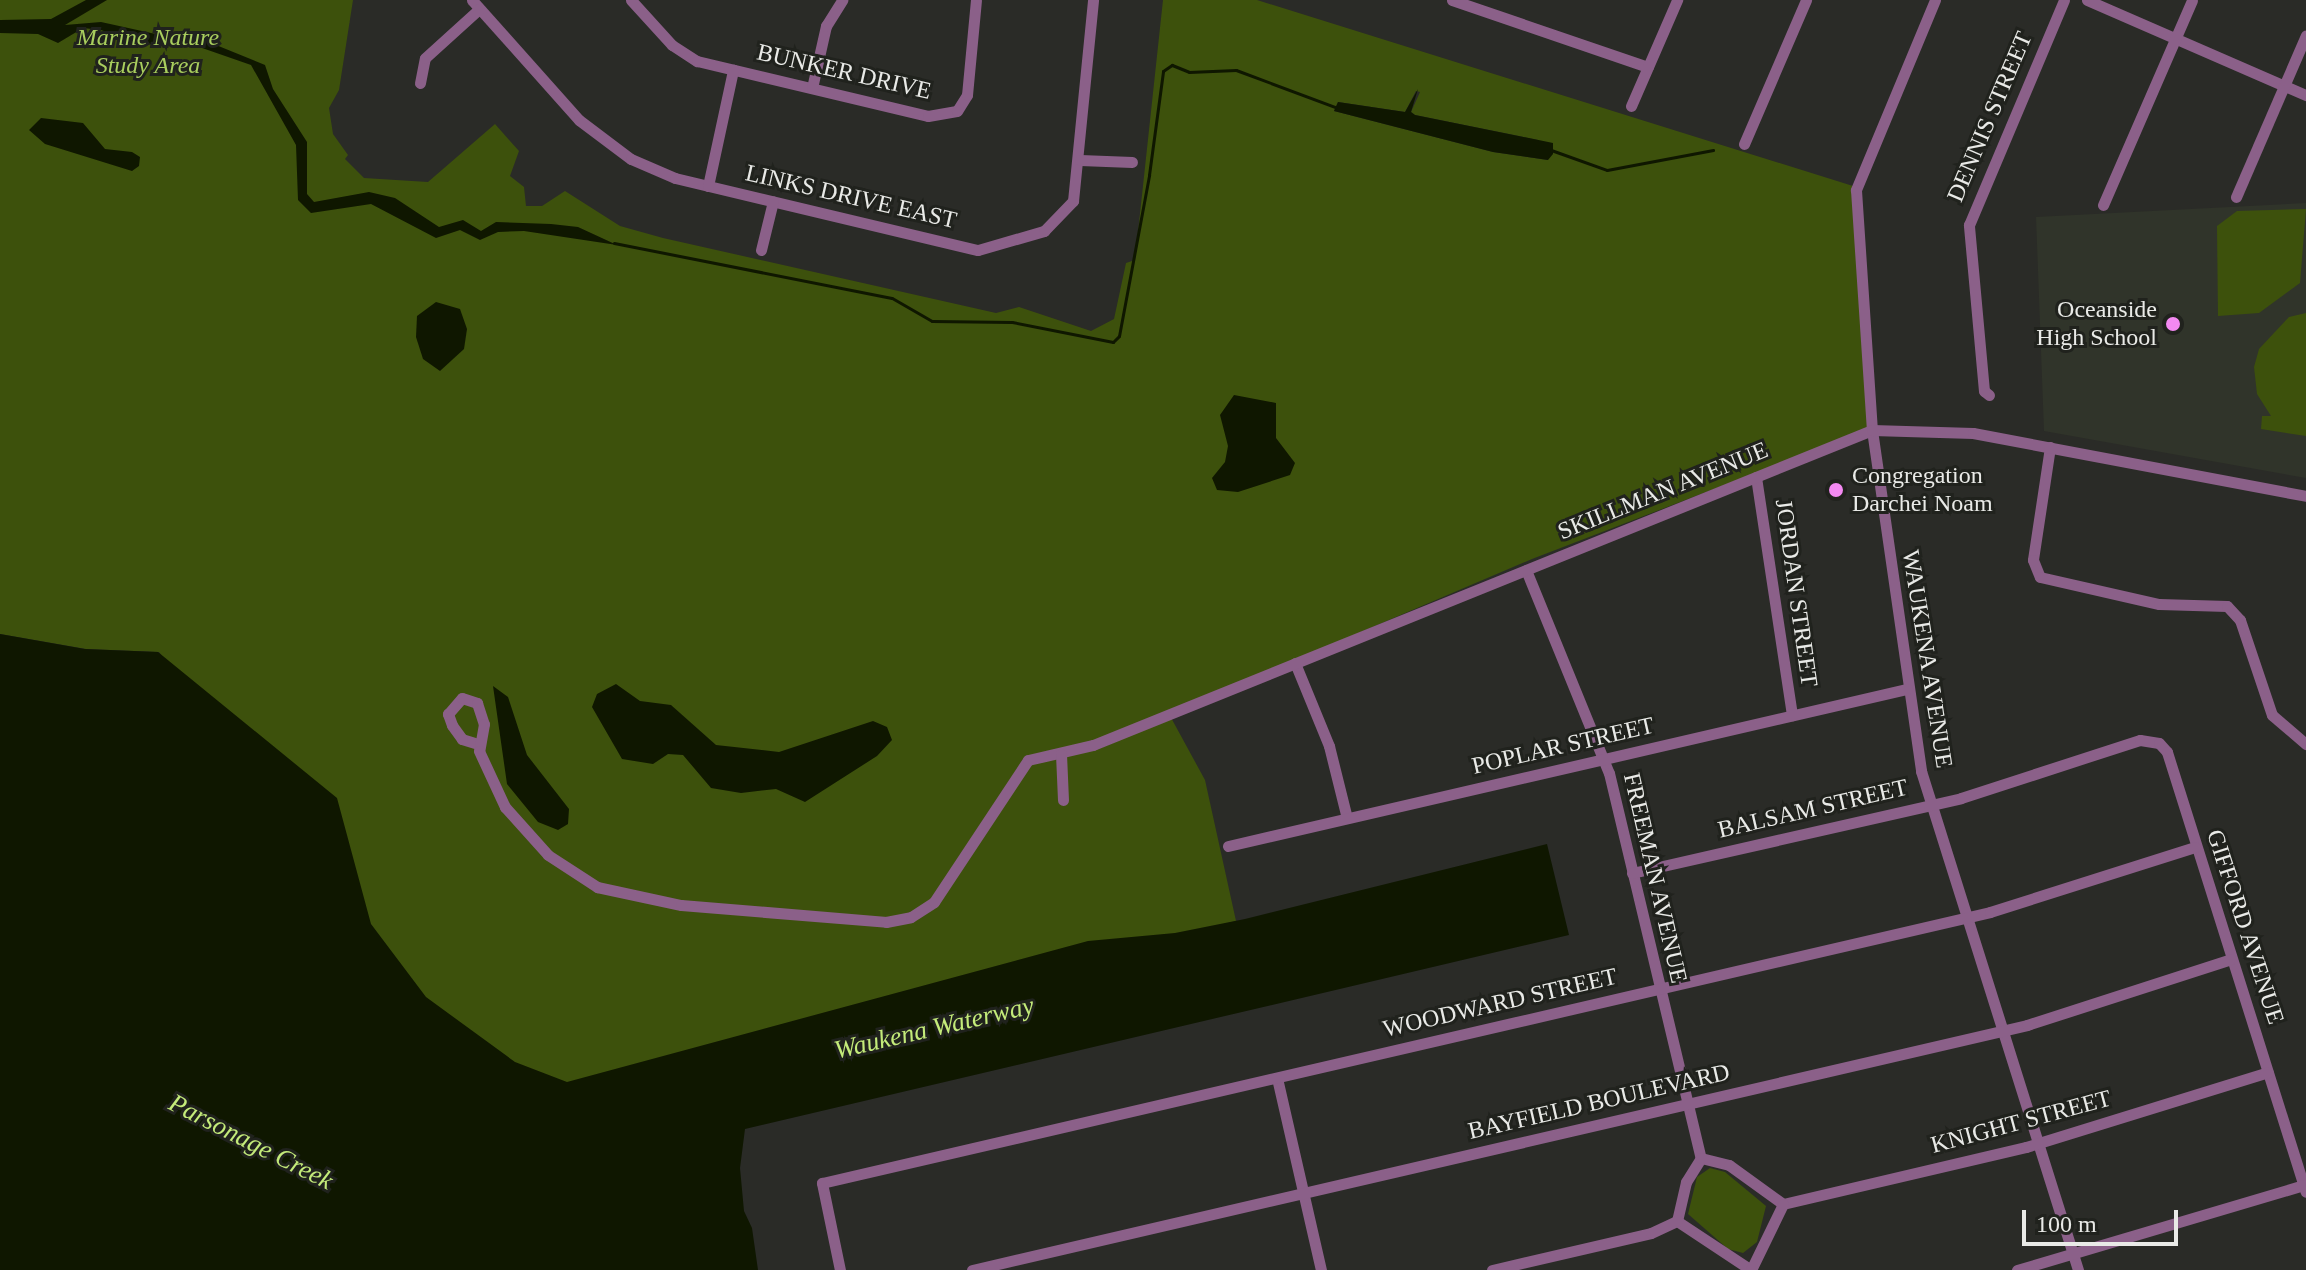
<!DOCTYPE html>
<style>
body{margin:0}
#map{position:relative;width:2306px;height:1270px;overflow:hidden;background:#2a2b27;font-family:Georgia,serif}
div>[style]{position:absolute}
.built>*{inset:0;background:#30342a}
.green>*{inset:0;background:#3d510c}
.water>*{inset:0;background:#0f1700}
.stream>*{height:3px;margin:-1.5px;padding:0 1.5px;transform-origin:1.5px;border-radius:1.5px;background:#0f1700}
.minor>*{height:11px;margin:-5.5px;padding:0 5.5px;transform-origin:5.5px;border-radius:5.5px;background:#8b6089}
.dots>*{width:22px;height:22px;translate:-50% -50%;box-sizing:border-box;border:4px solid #20221d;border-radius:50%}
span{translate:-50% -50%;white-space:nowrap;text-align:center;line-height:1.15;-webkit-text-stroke:6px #20221d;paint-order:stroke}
.park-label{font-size:24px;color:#a9ce5e;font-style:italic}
.street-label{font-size:24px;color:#e9eae7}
.poi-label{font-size:24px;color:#e9eae7}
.right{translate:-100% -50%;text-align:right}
.left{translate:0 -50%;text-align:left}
.water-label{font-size:26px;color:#c4eb7a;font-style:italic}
.scale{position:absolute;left:2022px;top:1210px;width:156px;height:36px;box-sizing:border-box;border:4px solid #e9eae7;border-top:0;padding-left:10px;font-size:24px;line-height:28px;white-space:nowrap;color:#e9eae7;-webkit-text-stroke:6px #20221d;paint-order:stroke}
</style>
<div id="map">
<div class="built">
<i style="clip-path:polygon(2306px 203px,2306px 478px,2044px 431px,2036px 217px)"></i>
</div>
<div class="green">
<i style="clip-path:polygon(evenodd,0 0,353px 0,339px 90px,329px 108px,333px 134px,348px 155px,345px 159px,364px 178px,428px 182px,495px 124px,519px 151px,510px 176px,524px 187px,526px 206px,542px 206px,565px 191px,620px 226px,663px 238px,996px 313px,1019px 307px,1091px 331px,1114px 319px,1126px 263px,1135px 260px,1163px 0,1257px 0,1853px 186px,1870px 429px,1532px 559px,1169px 714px,1205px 780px,1236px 921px,567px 1088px,472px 1061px,159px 652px,86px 649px,0 634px,0 0,1416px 91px,1420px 92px,1411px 112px,1415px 115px,1538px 140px,1548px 160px,1493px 152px,1334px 111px,1338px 102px,1405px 112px,1416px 91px)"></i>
<i style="clip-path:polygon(2306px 209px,2300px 283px,2259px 313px,2218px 316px,2217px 226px,2237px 211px)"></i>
<i style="clip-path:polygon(2306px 313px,2306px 436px,2261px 429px,2262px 416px,2271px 416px,2257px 394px,2254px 367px,2259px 349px,2289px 317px)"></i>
<i style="clip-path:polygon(1710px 1168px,1725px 1172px,1766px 1206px,1757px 1242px,1743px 1253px,1728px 1249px,1688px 1214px,1697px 1177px)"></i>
</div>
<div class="water">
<i style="clip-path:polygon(86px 0,107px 0,65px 25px,101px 22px,160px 35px,184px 32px,265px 65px,273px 89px,307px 142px,307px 194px,314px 202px,369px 192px,395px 198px,439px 227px,463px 220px,481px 231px,496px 222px,551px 224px,578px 227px,617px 245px,524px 231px,498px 232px,480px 240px,460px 230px,436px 238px,371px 204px,311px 213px,298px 200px,296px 145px,251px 65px,182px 41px,144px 45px,101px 30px,83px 28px,58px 43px,38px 34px,0 33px,0 20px,51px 19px)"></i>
<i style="clip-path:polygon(1418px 89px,1411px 112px,1415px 115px,1553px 143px,1553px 154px,1548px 160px,1493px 152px,1334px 111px,1338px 102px,1405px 112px)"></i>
<i style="clip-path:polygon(41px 118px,83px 123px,105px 149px,132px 152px,140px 157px,139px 166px,132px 171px,45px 144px,29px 130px)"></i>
<i style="clip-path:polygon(436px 302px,460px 309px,467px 329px,464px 349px,440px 371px,423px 359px,416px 337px,417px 316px)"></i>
<i style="clip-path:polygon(1234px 395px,1276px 403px,1276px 438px,1295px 463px,1290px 475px,1238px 492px,1217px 490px,1212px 478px,1225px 462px,1228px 446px,1220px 415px)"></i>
<i style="clip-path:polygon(0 634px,85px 649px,158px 652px,337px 798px,371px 924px,426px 997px,515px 1062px,567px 1082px,1088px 941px,1175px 933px,1245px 919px,1547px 844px,1569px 935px,745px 1129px,740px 1168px,744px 1211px,752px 1228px,758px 1270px,0 1270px)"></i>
<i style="clip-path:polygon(616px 684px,640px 701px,671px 705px,716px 745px,779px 752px,873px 721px,887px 727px,892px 740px,877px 756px,805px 802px,776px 789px,741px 793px,711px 788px,683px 755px,668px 754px,653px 764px,622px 759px,592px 707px,597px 694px)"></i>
<i style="clip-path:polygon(493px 686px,508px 697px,527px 755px,569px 809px,568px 824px,558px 830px,538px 822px,507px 784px)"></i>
</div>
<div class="stream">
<i style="left:1551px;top:150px;width:59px;rotate:19.7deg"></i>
<i style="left:1607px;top:170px;width:108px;rotate:-10.7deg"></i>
<i style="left:614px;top:243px;width:283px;rotate:11.2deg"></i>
<i style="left:892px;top:298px;width:46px;rotate:29.9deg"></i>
<i style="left:932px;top:321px;width:80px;rotate:0.7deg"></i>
<i style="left:1012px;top:322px;width:103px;rotate:11.2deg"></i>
<i style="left:1113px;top:342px;width:8px;rotate:-45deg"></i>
<i style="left:1119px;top:336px;width:164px;rotate:-79.4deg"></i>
<i style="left:1149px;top:175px;width:105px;rotate:-82.3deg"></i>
<i style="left:1163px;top:71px;width:11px;rotate:-34deg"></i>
<i style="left:1172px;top:65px;width:18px;rotate:22deg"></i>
<i style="left:1189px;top:72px;width:47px;rotate:-2.4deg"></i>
<i style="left:1236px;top:70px;width:106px;rotate:20.5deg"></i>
</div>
<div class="minor">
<i style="left:472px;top:0;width:161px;rotate:48.3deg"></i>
<i style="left:579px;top:120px;width:65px;rotate:36.9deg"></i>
<i style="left:631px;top:159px;width:48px;rotate:23.4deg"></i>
<i style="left:675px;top:178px;width:311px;rotate:13.4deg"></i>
<i style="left:978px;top:250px;width:69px;rotate:-16.1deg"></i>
<i style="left:1044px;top:231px;width:42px;rotate:-46deg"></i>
<i style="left:1073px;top:201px;width:202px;rotate:-84.3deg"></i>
<i style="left:631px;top:0;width:61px;rotate:47.7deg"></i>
<i style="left:672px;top:45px;width:30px;rotate:33deg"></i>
<i style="left:697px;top:61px;width:237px;rotate:13.4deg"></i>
<i style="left:928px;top:116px;width:29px;rotate:-10deg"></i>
<i style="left:957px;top:111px;width:19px;rotate:-58deg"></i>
<i style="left:967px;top:95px;width:95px;rotate:-84.6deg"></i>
<i style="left:1452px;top:0;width:207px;rotate:18.9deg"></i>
<i style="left:1935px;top:0;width:206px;rotate:112.6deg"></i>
<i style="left:1856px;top:190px;width:241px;rotate:86.2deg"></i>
<i style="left:1872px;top:430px;width:345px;rotate:81.8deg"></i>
<i style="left:1921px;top:771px;width:523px;rotate:72.53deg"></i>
<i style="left:2087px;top:0;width:239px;rotate:23.5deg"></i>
<i style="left:420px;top:83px;width:25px;rotate:-79deg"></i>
<i style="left:425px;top:58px;width:73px;rotate:-42.2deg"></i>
<i style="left:812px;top:88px;width:64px;rotate:-77.3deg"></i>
<i style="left:826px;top:26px;width:31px;rotate:-58deg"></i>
<i style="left:1631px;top:106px;width:116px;rotate:-66.5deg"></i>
<i style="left:1744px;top:144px;width:157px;rotate:-66.7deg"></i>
<i style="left:1080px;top:160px;width:52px;rotate:2.2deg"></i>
<i style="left:708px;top:186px;width:119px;rotate:-77.8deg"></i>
<i style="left:2236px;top:197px;width:176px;rotate:-66.6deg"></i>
<i style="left:2103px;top:205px;width:223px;rotate:-66.5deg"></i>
<i style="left:761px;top:250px;width:50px;rotate:-76.2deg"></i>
<i style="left:1989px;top:395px;width:6px;rotate:-141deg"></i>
<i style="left:1984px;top:391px;width:167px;rotate:-95.2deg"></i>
<i style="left:1969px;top:225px;width:244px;rotate:-67.1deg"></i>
<i style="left:2050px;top:447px;width:114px;rotate:98.6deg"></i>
<i style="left:2033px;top:560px;width:18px;rotate:68deg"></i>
<i style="left:2040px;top:577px;width:122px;rotate:12.8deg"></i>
<i style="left:2159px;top:604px;width:68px;rotate:1.7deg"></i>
<i style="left:2227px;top:606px;width:19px;rotate:47deg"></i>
<i style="left:2240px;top:620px;width:100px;rotate:71.4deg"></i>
<i style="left:2272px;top:715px;width:45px;rotate:40.5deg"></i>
<i style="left:1756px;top:477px;width:241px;rotate:81.4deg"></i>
<i style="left:1526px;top:570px;width:219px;rotate:67.8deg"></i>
<i style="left:1609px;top:773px;width:396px;rotate:76.6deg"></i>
<i style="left:1295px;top:663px;width:90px;rotate:67.7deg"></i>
<i style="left:1329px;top:746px;width:74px;rotate:76deg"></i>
<i style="left:478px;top:744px;width:17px;rotate:-163deg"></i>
<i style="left:462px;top:739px;width:17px;rotate:-126deg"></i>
<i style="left:452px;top:725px;width:12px;rotate:-110deg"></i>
<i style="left:448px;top:714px;width:21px;rotate:-49deg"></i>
<i style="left:462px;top:698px;width:16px;rotate:18deg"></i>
<i style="left:477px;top:703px;width:22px;rotate:72deg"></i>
<i style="left:484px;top:724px;width:27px;rotate:100deg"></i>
<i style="left:479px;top:751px;width:62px;rotate:65.1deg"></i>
<i style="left:505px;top:807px;width:64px;rotate:48.1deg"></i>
<i style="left:548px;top:855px;width:59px;rotate:33.1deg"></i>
<i style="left:597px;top:887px;width:86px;rotate:12.1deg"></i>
<i style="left:681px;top:905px;width:206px;rotate:4.7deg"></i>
<i style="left:886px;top:922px;width:25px;rotate:-11deg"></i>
<i style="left:911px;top:917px;width:27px;rotate:-33deg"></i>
<i style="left:934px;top:902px;width:170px;rotate:-56.5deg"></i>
<i style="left:1028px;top:760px;width:67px;rotate:-13deg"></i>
<i style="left:1093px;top:745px;width:840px;rotate:-22.02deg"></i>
<i style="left:1872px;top:430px;width:101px;rotate:1.7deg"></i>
<i style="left:1973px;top:433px;width:339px;rotate:10.7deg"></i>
<i style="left:1061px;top:754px;width:46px;rotate:87.5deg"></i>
<i style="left:1228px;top:846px;width:697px;rotate:-13.02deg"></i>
<i style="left:1632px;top:873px;width:337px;rotate:-12.8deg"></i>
<i style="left:1961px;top:798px;width:188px;rotate:-18deg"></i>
<i style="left:2140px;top:740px;width:19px;rotate:9deg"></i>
<i style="left:2159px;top:743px;width:12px;rotate:48deg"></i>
<i style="left:2167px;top:752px;width:461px;rotate:72.5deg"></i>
<i style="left:1277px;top:1078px;width:197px;rotate:77.1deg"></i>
<i style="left:1783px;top:1204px;width:250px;rotate:-13.2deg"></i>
<i style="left:2026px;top:1147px;width:253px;rotate:-17.2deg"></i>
<i style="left:1677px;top:1221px;width:40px;rotate:-77deg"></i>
<i style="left:1686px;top:1182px;width:28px;rotate:-58deg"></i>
<i style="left:1701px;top:1158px;width:29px;rotate:14deg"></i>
<i style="left:1729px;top:1165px;width:67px;rotate:35.8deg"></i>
<i style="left:1677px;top:1221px;width:89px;rotate:33.5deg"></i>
<i style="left:840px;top:1270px;width:89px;rotate:-101.7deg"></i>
<i style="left:822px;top:1183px;width:1199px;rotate:-13.06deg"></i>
<i style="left:1990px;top:912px;width:215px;rotate:-17.6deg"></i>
<i style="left:972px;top:1270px;width:1083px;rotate:-13.07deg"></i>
<i style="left:2027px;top:1025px;width:214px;rotate:-17.9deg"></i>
<i style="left:1492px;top:1270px;width:163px;rotate:-13.1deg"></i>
<i style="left:1651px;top:1233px;width:29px;rotate:-25deg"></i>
<i style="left:1751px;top:1270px;width:73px;rotate:-64.1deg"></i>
<i style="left:2017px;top:1270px;width:299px;rotate:-16.5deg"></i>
</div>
<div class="dots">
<i style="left:2173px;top:324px;background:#f389f1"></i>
<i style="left:1836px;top:490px;background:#f389f1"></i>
</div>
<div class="park-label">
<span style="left:148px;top:52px">Marine Nature<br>Study Area</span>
</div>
<div class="street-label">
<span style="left:844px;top:72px;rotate:13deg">BUNKER DRIVE</span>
<span style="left:1990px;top:117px;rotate:-67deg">DENNIS STREET</span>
<span style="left:851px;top:197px;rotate:13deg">LINKS DRIVE EAST</span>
<span style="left:1663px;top:491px;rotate:-22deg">SKILLMAN AVENUE</span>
<span style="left:1796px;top:593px;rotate:82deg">JORDAN STREET</span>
<span style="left:1927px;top:659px;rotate:81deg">WAUKENA AVENUE</span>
<span style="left:1563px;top:746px;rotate:-13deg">POPLAR STREET</span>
<span style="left:1813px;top:809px;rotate:-13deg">BALSAM STREET</span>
<span style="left:1655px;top:878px;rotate:77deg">FREEMAN AVENUE</span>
<span style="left:2245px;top:927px;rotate:72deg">GIFFORD AVENUE</span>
<span style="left:1500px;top:1003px;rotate:-13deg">WOODWARD STREET</span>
<span style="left:1599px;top:1102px;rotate:-13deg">BAYFIELD BOULEVARD</span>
<span style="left:2021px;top:1122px;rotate:-15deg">KNIGHT STREET</span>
</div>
<div class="poi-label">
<span class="right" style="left:2157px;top:324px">Oceanside<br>High School</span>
<span class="left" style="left:1852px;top:490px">Congregation<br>Darchei Noam</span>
</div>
<div class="water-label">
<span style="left:934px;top:1028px;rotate:-13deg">Waukena Waterway</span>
<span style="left:251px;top:1142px;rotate:27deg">Parsonage Creek</span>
</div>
<div class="scale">100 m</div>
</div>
